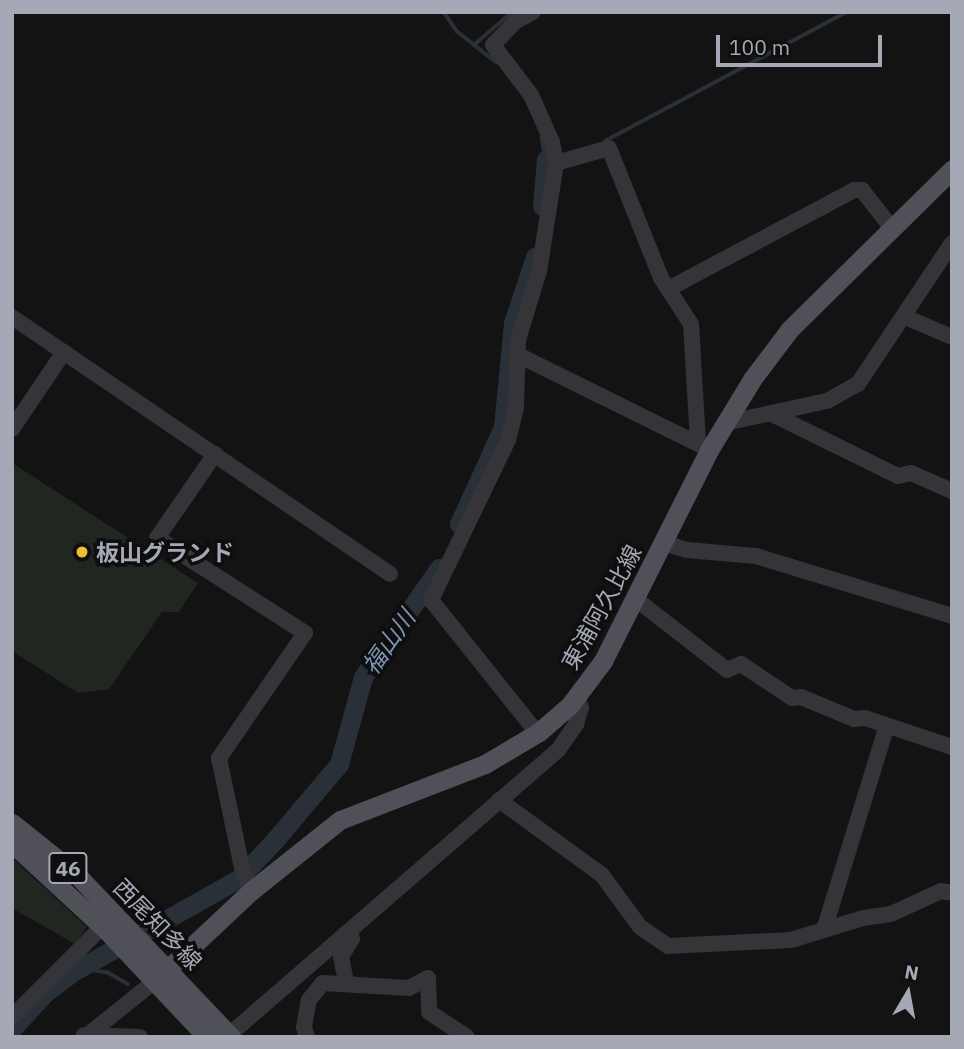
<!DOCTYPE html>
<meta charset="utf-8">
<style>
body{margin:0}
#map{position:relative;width:964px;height:1049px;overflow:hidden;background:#131314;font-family:"IBM Plex Sans","Noto Sans JP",sans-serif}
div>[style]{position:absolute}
.green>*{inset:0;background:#1f2720}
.stream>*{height:3.5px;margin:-1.75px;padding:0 1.75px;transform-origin:1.75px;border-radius:1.75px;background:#293038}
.river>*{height:19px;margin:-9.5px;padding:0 9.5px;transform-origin:9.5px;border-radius:9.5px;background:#293038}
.minor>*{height:16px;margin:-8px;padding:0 8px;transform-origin:8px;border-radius:8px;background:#343439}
.major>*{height:19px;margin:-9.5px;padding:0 9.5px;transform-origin:9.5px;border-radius:9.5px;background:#505158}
.dots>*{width:19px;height:19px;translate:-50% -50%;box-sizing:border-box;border:4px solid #0e0e0f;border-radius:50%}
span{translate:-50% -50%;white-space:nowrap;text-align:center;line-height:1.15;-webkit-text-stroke:7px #0e0e0f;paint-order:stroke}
.shield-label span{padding:2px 5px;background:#0e0e0f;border:2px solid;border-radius:5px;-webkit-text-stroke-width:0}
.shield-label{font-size:21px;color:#a5a8b5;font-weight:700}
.poi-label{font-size:23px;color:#a5a8b5;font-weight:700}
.left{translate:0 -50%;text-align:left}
.street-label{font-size:23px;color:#a5a8b5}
.water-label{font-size:24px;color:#7c93b0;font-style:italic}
.frame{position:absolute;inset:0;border:14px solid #a5a8b5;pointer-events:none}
.north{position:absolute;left:873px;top:958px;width:70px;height:70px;-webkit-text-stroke:5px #0e0e0f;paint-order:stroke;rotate:10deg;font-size:19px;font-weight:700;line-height:28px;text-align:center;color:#a5a8b5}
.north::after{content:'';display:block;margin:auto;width:24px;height:32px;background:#a5a8b5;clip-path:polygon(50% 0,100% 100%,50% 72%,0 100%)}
.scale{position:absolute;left:716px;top:35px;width:166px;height:32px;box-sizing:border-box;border:4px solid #a5a8b5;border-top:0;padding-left:9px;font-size:21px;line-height:24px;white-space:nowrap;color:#a5a8b5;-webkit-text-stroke:5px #0e0e0f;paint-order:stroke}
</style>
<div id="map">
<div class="green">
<i style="clip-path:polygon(12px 463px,198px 583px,179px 612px,162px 612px,109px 689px,78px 693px,12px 651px)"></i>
<i style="clip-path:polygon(12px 858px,87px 927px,75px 944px,12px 908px)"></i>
</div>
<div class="stream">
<i style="left:444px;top:12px;width:23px;rotate:56deg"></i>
<i style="left:457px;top:31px;width:50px;rotate:38.5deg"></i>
<i style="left:474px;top:45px;width:50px;rotate:-41deg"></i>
<i style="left:542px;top:137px;width:22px;rotate:80deg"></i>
<i style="left:546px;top:159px;width:5px;rotate:-11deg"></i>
<i style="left:605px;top:141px;width:274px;rotate:-28.1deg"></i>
<i style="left:79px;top:968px;width:30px;rotate:9deg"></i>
<i style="left:109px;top:973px;width:22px;rotate:30deg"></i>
</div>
<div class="river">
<i style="left:542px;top:206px;width:47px;rotate:-85.1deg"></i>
<i style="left:459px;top:524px;width:107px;rotate:-65.6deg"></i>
<i style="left:503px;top:427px;width:104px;rotate:-84.5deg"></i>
<i style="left:513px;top:323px;width:70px;rotate:-71.6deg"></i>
<i style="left:12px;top:1029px;width:49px;rotate:-47.5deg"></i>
<i style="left:45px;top:993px;width:35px;rotate:-37deg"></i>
<i style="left:73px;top:972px;width:189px;rotate:-29.4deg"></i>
<i style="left:238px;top:879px;width:52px;rotate:-46.5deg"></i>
<i style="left:274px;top:841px;width:101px;rotate:-49.8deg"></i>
<i style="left:339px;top:764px;width:90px;rotate:-74.6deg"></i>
<i style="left:363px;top:677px;width:133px;rotate:-55.1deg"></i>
</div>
<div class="minor">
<i style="left:533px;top:12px;width:19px;rotate:152deg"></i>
<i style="left:516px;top:21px;width:33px;rotate:134deg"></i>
<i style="left:493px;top:45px;width:63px;rotate:52.8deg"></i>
<i style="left:531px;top:95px;width:51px;rotate:65.9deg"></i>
<i style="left:552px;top:142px;width:21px;rotate:79deg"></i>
<i style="left:556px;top:163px;width:109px;rotate:98.9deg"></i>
<i style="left:539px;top:271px;width:72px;rotate:106.9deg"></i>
<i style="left:518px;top:340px;width:68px;rotate:91.7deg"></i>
<i style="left:516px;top:408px;width:33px;rotate:104deg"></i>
<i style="left:508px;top:440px;width:178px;rotate:115.7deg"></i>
<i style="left:431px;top:600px;width:170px;rotate:51.4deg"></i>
<i style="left:556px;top:163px;width:55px;rotate:-15.8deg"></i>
<i style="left:609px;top:148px;width:140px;rotate:68.2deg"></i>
<i style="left:661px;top:278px;width:55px;rotate:56.9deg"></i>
<i style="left:691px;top:324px;width:119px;rotate:86.6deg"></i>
<i style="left:668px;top:289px;width:211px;rotate:-28deg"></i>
<i style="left:854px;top:190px;width:8px"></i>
<i style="left:862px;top:190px;width:47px;rotate:51.9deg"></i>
<i style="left:12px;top:317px;width:457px;rotate:34.2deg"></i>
<i style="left:905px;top:317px;width:51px;rotate:23.1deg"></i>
<i style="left:518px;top:355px;width:208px;rotate:26.3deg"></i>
<i style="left:772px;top:414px;width:140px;rotate:26.2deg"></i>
<i style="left:898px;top:476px;width:13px;rotate:-13deg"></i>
<i style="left:911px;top:473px;width:45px;rotate:23.7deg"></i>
<i style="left:725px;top:423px;width:104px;rotate:-12.2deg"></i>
<i style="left:827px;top:401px;width:35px;rotate:-29deg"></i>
<i style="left:858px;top:384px;width:169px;rotate:-56.3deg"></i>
<i style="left:12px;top:429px;width:93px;rotate:-56deg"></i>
<i style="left:215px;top:454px;width:102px;rotate:124.6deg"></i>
<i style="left:157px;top:538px;width:176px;rotate:32.7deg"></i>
<i style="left:305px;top:633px;width:152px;rotate:124.5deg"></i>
<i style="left:219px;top:758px;width:112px;rotate:78.2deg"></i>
<i style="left:242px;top:868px;width:25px;rotate:69deg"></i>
<i style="left:664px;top:543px;width:24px;rotate:17deg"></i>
<i style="left:687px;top:550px;width:69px;rotate:5deg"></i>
<i style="left:756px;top:556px;width:205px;rotate:17deg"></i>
<i style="left:637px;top:600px;width:114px;rotate:37.9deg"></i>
<i style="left:727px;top:670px;width:15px;rotate:-23deg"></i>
<i style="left:741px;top:664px;width:61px;rotate:33.7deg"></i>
<i style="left:792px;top:698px;width:9px;rotate:-6deg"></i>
<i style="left:801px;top:697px;width:57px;rotate:22.5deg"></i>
<i style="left:854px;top:719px;width:11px;rotate:-5deg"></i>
<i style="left:865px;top:718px;width:92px;rotate:18.4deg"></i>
<i style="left:499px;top:800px;width:127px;rotate:36.1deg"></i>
<i style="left:602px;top:875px;width:64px;rotate:53.8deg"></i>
<i style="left:640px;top:927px;width:34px;rotate:34deg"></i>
<i style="left:668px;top:946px;width:123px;rotate:-2.8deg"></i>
<i style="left:791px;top:940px;width:75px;rotate:-17deg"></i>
<i style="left:863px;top:918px;width:28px;rotate:-8deg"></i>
<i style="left:891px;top:914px;width:55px;rotate:-24.7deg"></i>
<i style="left:941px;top:891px;width:11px;rotate:10deg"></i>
<i style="left:824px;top:930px;width:211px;rotate:-72.9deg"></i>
<i style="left:346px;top:982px;width:25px;rotate:-101deg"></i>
<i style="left:341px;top:957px;width:21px;rotate:-59deg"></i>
<i style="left:352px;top:939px;width:8px;rotate:-104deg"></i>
<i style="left:12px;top:1017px;width:127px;rotate:-45deg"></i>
<i style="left:89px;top:1034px;width:85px;rotate:-38.8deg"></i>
<i style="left:84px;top:1035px;width:56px;rotate:2deg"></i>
<i style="left:229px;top:1035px;width:435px;rotate:-40.9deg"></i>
<i style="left:558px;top:750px;width:32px;rotate:-55deg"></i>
<i style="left:576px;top:724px;width:17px;rotate:-73deg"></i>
<i style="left:581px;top:708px;width:12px;rotate:-110deg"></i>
<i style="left:307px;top:1037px;width:10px;rotate:-107deg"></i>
<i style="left:304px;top:1027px;width:27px;rotate:-80deg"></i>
<i style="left:309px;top:1000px;width:22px;rotate:-51deg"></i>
<i style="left:323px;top:983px;width:86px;rotate:3.3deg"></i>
<i style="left:409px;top:988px;width:21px;rotate:-28deg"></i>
<i style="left:428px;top:978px;width:34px;rotate:88deg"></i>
<i style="left:429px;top:1012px;width:45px;rotate:33.3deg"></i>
</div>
<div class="major">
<i style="left:12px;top:823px;width:82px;rotate:38.6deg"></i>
<i style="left:76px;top:874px;width:225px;rotate:46.4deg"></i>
<i style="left:12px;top:843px;width:129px;rotate:42.8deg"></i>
<i style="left:107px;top:931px;width:146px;rotate:46.7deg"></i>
<i style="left:155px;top:981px;width:132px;rotate:-43.2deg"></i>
<i style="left:251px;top:891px;width:114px;rotate:-38.6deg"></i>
<i style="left:340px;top:820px;width:155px;rotate:-21.1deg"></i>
<i style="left:485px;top:764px;width:63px;rotate:-30.7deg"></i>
<i style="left:539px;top:732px;width:41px;rotate:-41.1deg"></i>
<i style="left:570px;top:705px;width:55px;rotate:-53.1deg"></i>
<i style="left:603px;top:661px;width:236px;rotate:-63.3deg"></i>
<i style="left:709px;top:450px;width:84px;rotate:-58.6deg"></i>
<i style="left:753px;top:378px;width:61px;rotate:-52.9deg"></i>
<i style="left:790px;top:329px;width:228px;rotate:-44.6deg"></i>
</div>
<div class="dots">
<i style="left:82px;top:552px;background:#eebd31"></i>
</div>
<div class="shield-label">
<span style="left:68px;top:868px">46</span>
</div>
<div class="poi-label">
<span class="left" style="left:96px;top:552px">板山グランド</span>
</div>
<div class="street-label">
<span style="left:601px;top:607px;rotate:-61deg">東浦阿久比線</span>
<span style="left:158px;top:924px;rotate:46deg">西尾知多線</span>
</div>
<div class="water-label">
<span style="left:389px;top:642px;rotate:-55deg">福山川</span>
</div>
<div class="frame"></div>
<div class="north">N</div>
<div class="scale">100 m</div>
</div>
